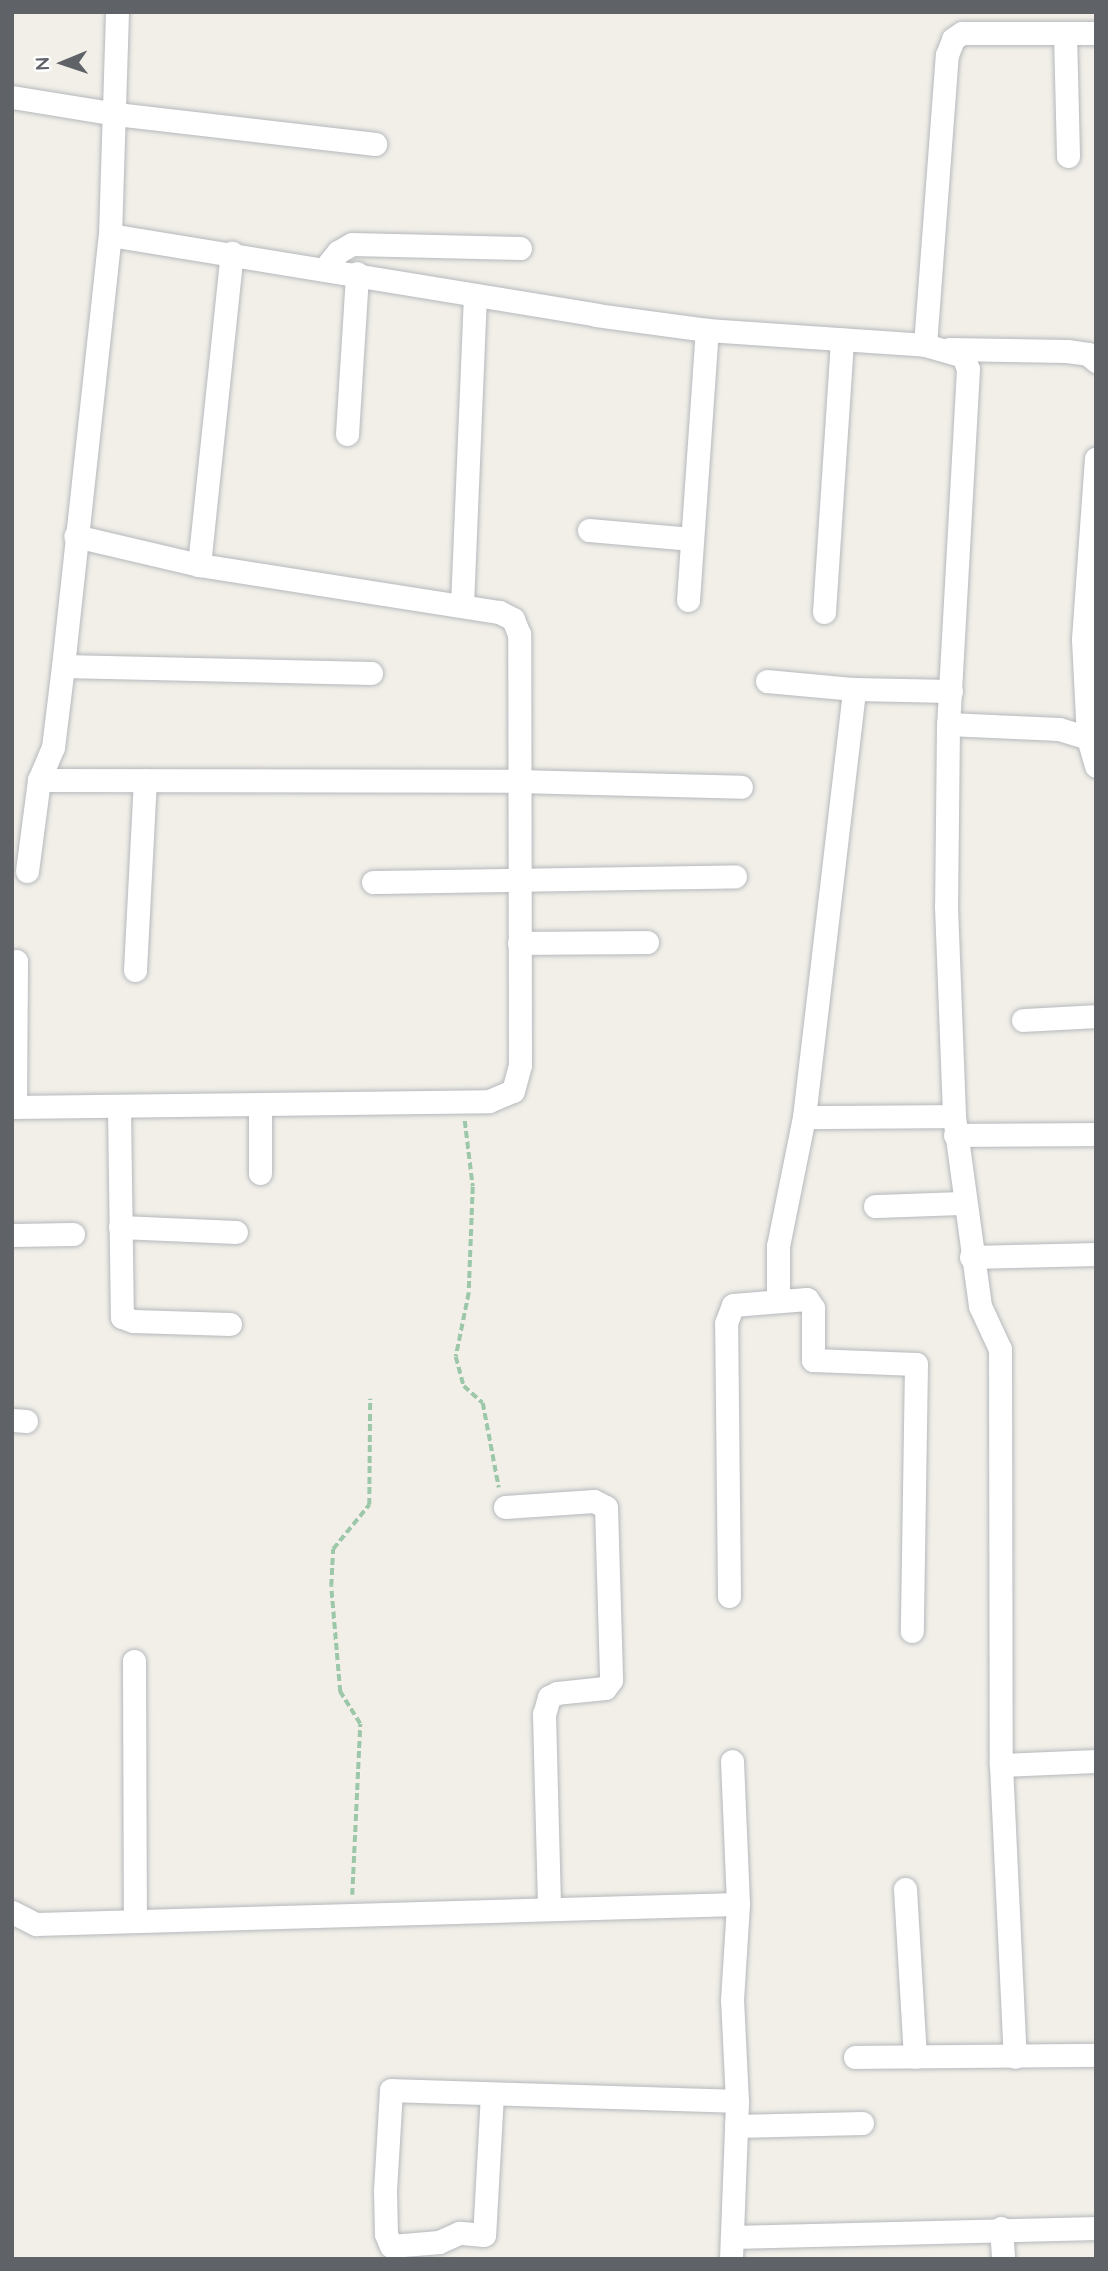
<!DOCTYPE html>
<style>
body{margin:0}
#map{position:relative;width:1108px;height:2271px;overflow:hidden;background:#f1efe8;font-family:Quicksand,sans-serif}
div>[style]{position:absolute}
.path>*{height:3.5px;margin-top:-1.75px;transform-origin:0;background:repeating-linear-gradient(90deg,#9cc7a9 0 7px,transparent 0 10.5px)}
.roads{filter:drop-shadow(0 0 2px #b5b8bc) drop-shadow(0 0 2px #b5b8bc)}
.minor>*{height:23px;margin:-11.5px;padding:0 11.5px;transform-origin:11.5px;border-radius:11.5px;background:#fff}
span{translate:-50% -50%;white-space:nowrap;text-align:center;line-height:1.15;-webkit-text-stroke:5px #fff;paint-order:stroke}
.frame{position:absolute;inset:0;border:14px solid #5f6368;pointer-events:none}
.north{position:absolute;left:28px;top:28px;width:70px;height:70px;-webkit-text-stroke:5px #fff;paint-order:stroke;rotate:268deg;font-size:19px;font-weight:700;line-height:28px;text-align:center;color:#5f6368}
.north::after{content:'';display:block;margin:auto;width:24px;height:32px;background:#5f6368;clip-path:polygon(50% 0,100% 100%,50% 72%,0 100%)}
</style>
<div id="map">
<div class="path">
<i style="left:465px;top:1121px;width:66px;rotate:83.1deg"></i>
<i style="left:473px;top:1187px;width:106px;rotate:92.2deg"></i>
<i style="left:469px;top:1293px;width:65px;rotate:101.5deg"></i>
<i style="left:456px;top:1357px;width:30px;rotate:75deg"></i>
<i style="left:464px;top:1386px;width:25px;rotate:42deg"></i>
<i style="left:483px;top:1403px;width:86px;rotate:79.3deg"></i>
<i style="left:352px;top:1895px;width:171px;rotate:-87.3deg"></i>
<i style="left:360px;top:1724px;width:38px;rotate:-122deg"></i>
<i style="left:340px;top:1692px;width:106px;rotate:-94.9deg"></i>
<i style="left:331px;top:1586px;width:37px;rotate:-87deg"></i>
<i style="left:333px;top:1549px;width:57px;rotate:-50.7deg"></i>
<i style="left:369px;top:1505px;width:106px;rotate:-89.5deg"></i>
</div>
<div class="roads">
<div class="minor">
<i style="left:1065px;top:33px;width:123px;rotate:88.6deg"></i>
<i style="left:12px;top:97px;width:105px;rotate:9.3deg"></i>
<i style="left:116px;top:114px;width:261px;rotate:6.6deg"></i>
<i style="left:110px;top:235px;width:493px;rotate:9.3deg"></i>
<i style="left:596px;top:315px;width:112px;rotate:7.7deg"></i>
<i style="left:707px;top:330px;width:219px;rotate:3.9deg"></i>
<i style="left:925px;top:345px;width:40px;rotate:16deg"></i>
<i style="left:963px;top:356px;width:14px;rotate:69deg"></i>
<i style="left:968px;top:369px;width:356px;rotate:93.2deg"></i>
<i style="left:948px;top:724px;width:182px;rotate:90.6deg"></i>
<i style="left:946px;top:906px;width:210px;rotate:87.8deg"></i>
<i style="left:954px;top:1116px;width:150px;rotate:179.6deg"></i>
<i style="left:325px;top:268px;width:21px;rotate:-51deg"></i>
<i style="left:338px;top:252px;width:16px;rotate:-30deg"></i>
<i style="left:352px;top:244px;width:168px;rotate:1.4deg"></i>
<i style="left:925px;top:345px;width:291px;rotate:-85.7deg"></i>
<i style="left:947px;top:55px;width:17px;rotate:-69deg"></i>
<i style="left:953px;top:39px;width:11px;rotate:-34deg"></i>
<i style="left:962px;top:33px;width:134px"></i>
<i style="left:949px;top:349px;width:118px;rotate:1deg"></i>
<i style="left:1067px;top:351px;width:21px;rotate:8deg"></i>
<i style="left:1088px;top:354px;width:11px;rotate:41deg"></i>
<i style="left:347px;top:434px;width:161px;rotate:-86.4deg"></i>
<i style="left:589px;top:530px;width:103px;rotate:5deg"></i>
<i style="left:199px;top:565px;width:314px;rotate:-84deg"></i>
<i style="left:688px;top:600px;width:271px;rotate:-86deg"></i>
<i style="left:462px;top:605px;width:310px;rotate:-87.6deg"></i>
<i style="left:824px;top:612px;width:273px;rotate:-86.2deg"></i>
<i style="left:63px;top:666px;width:434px;rotate:-83.8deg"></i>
<i style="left:110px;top:235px;width:223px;rotate:-88.2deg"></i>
<i style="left:371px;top:673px;width:308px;rotate:-178.7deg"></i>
<i style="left:63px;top:666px;width:82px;rotate:97deg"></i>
<i style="left:53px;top:747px;width:36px;rotate:113deg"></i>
<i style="left:39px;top:780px;width:478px;rotate:0.1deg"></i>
<i style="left:517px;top:781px;width:224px;rotate:1.5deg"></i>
<i style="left:767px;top:681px;width:87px;rotate:5.3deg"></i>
<i style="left:948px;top:724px;width:111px;rotate:2.6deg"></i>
<i style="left:1059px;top:729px;width:30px;rotate:17deg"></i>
<i style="left:1088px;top:738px;width:29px;rotate:74deg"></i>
<i style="left:1088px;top:738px;width:99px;rotate:-92.9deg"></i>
<i style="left:1083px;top:639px;width:181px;rotate:-85.9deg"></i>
<i style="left:27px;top:871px;width:92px;rotate:-82.5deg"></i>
<i style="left:373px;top:882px;width:362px;rotate:-0.9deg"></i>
<i style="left:519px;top:943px;width:128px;rotate:-0.4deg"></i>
<i style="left:135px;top:970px;width:190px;rotate:-87deg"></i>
<i style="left:1023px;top:1020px;width:73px;rotate:-3.1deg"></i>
<i style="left:260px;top:1105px;width:68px;rotate:90deg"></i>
<i style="left:12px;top:1107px;width:477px;rotate:-0.7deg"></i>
<i style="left:489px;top:1101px;width:26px;rotate:-23deg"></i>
<i style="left:513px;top:1091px;width:27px;rotate:-75deg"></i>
<i style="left:520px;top:1065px;width:431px;rotate:-90.1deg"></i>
<i style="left:519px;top:634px;width:16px;rotate:-112deg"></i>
<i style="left:513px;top:619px;width:16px;rotate:-153deg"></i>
<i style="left:499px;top:612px;width:304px;rotate:-171.1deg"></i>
<i style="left:199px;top:565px;width:127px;rotate:-166.8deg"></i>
<i style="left:15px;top:1107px;width:146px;rotate:-89.6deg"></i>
<i style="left:119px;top:1108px;width:209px;rotate:89.2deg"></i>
<i style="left:122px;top:1317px;width:12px;rotate:20deg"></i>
<i style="left:133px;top:1321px;width:97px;rotate:1.8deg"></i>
<i style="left:954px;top:1116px;width:192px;rotate:82.2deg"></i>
<i style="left:980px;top:1306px;width:47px;rotate:65.1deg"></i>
<i style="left:1000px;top:1349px;width:416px;rotate:89.9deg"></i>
<i style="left:1001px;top:1765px;width:292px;rotate:87.3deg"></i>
<i style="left:955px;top:1135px;width:141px;rotate:-0.4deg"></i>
<i style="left:875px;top:1206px;width:88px;rotate:-2deg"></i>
<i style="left:120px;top:1227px;width:116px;rotate:2.5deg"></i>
<i style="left:12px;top:1235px;width:61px;rotate:-0.9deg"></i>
<i style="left:971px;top:1257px;width:125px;rotate:-1.4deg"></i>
<i style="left:778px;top:1300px;width:54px;rotate:-90deg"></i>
<i style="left:778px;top:1246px;width:132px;rotate:-78.6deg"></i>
<i style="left:804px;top:1117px;width:431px;rotate:-83.3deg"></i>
<i style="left:854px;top:689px;width:97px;rotate:1.2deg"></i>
<i style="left:12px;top:1420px;width:14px;rotate:4deg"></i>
<i style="left:505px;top:1507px;width:89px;rotate:-3.9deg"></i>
<i style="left:594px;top:1501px;width:13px;rotate:27deg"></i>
<i style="left:606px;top:1507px;width:173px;rotate:88.3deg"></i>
<i style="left:611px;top:1680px;width:10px;rotate:127deg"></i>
<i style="left:605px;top:1688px;width:48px;rotate:174.1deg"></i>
<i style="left:557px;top:1693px;width:9px;rotate:153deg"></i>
<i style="left:549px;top:1697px;width:18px;rotate:106deg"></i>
<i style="left:544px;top:1714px;width:195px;rotate:88.5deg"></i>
<i style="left:729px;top:1596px;width:273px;rotate:-90.6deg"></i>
<i style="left:726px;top:1323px;width:19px;rotate:-69deg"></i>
<i style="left:733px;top:1305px;width:74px;rotate:-4.6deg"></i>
<i style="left:807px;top:1299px;width:11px;rotate:56deg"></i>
<i style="left:813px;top:1308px;width:52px;rotate:90deg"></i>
<i style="left:813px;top:1360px;width:103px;rotate:2.2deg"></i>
<i style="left:916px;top:1364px;width:267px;rotate:90.9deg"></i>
<i style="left:134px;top:1661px;width:260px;rotate:89.8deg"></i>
<i style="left:1001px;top:1765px;width:95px;rotate:-2.4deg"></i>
<i style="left:905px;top:1889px;width:168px;rotate:86.6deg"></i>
<i style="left:12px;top:1912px;width:27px;rotate:27deg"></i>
<i style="left:36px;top:1924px;width:702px;rotate:-1.63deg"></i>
<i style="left:855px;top:2057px;width:241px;rotate:-0.5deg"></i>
<i style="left:492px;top:2094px;width:141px;rotate:93.2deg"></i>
<i style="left:484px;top:2235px;width:25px;rotate:-175deg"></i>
<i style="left:459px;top:2233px;width:22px;rotate:156deg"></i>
<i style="left:439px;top:2242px;width:48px;rotate:175.2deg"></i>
<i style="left:391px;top:2246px;width:13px;rotate:-113deg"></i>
<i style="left:386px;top:2234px;width:43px;rotate:-91.3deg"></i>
<i style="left:385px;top:2191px;width:101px;rotate:-86.6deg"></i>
<i style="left:391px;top:2090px;width:346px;rotate:1.8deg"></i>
<i style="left:736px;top:2126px;width:126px;rotate:-1.4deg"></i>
<i style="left:1001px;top:2228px;width:31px;rotate:86deg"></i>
<i style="left:732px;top:2237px;width:364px;rotate:-1.4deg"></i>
<i style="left:731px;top:2259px;width:158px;rotate:-87.8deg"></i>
<i style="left:737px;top:2101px;width:101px;rotate:-92.8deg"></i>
<i style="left:732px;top:2000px;width:96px;rotate:-86.4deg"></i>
<i style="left:738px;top:1904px;width:143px;rotate:-92.4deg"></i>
</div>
</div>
<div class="frame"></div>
<div class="north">N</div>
</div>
